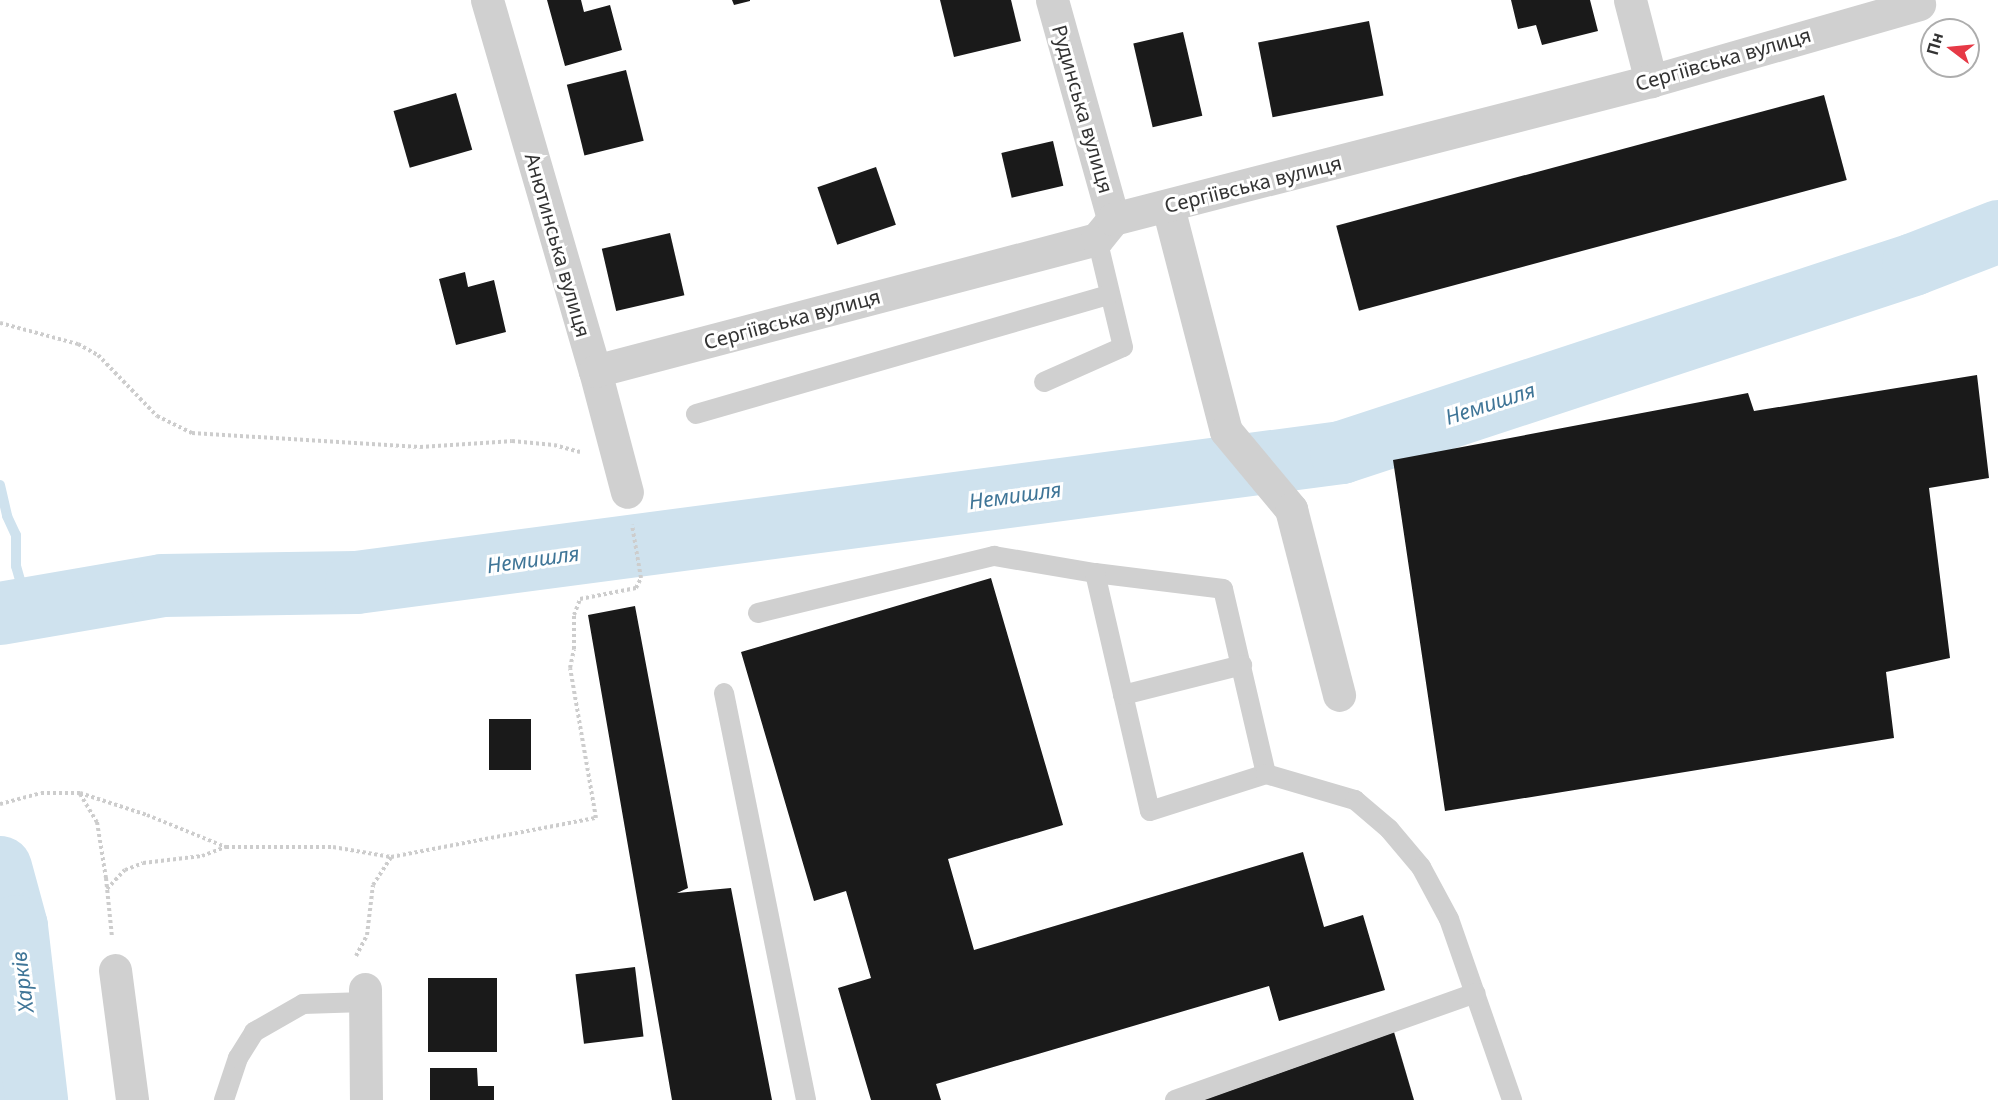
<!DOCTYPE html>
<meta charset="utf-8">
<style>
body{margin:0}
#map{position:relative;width:1998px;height:1100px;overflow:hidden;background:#fff;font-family:"Noto Sans",sans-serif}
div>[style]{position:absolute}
.water>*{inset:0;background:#cfe2ee}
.stream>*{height:10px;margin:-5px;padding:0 5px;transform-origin:5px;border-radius:5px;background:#cfe2ee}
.river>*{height:63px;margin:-31.5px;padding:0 31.5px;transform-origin:31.5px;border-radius:31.5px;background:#cfe2ee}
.building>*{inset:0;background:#1a1a1a;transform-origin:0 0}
.path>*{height:4px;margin-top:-2px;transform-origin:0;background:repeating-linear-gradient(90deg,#cdcdcd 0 3px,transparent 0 6px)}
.lane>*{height:20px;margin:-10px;padding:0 10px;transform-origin:10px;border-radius:10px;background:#d0d0d0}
.street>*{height:33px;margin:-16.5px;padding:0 16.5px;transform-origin:16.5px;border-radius:16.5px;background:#d0d0d0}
span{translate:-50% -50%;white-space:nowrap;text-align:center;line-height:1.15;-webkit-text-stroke:6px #fff;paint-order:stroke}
.street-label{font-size:20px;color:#333}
.water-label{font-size:21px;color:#3f7597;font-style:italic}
.north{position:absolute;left:1920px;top:18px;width:60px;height:60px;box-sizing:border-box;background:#fff;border:2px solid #adadad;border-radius:50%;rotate:286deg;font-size:16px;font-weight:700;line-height:24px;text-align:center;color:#333}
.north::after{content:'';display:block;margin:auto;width:21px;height:27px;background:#e63946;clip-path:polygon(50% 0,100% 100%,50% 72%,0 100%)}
</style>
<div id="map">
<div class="water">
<i style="clip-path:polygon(0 870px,19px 946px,46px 1100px,0 1100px)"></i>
</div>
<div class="stream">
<i style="left:0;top:485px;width:32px;rotate:77deg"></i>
<i style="left:7px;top:516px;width:21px;rotate:65deg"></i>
<i style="left:16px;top:535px;width:31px;rotate:90deg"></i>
<i style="left:16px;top:566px;width:15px;rotate:74deg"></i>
<i style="left:20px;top:580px;width:30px;rotate:98deg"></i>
</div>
<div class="river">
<i style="left:0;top:613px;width:164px;rotate:-9.8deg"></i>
<i style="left:162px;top:585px;width:194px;rotate:-0.9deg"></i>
<i style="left:356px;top:582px;width:994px;rotate:-7.52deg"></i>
<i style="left:1341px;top:452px;width:602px;rotate:-18.19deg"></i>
<i style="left:1913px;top:264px;width:91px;rotate:-21.2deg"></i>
<i style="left:0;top:867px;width:61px;rotate:74.8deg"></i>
<i style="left:16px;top:926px;width:175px;rotate:83.4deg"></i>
</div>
<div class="building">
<i style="clip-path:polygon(547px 0,581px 0,584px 12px,610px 5px,622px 50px,565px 66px)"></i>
<i style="clip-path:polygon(732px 0,750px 0,750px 1px,734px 5px)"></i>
<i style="clip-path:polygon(940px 0,1011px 0,1021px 41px,954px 57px)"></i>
<i style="clip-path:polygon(1511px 0,1590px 0,1598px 31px,1542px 45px,1536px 25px,1518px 29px)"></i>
<i style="left:1369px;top:21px;width:76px;height:113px;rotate:79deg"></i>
<i style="left:1183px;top:32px;width:86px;height:51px;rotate:77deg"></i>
<i style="left:626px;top:70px;width:73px;height:61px;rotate:76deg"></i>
<i style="left:456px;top:93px;width:59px;height:65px;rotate:74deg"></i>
<i style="left:1824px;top:95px;width:88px;height:505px;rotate:75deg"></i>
<i style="left:1053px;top:141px;width:46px;height:53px;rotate:77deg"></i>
<i style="left:876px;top:167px;width:61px;height:62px;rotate:71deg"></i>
<i style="left:670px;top:233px;width:64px;height:70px;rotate:77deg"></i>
<i style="clip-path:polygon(465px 272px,468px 287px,494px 280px,506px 332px,456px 345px,439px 279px)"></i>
<i style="clip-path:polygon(1977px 375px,1989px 478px,1929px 488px,1950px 658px,1886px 672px,1894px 738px,1445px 811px,1393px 460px,1748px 393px,1754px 411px)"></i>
<i style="clip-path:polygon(991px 578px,1063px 825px,948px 859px,974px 950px,1303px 852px,1324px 927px,1363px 915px,1385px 990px,1279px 1021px,1269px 986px,936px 1084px,941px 1100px,871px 1100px,838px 988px,871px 978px,846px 891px,814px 901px,741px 652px)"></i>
<i style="clip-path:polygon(635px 606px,688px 888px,677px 893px,731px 888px,772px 1100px,672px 1100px,588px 615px)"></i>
<i style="left:489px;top:719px;width:42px;height:51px"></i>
<i style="left:635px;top:967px;width:70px;height:60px;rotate:83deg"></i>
<i style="left:428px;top:978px;width:69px;height:74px"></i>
<i style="clip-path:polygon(1394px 1032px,1414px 1100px,1203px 1100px)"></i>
<i style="clip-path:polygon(430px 1068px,477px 1068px,478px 1086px,494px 1086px,494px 1100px,430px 1100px)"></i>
</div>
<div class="path">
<i style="left:0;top:323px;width:81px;rotate:15.1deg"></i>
<i style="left:78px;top:344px;width:23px;rotate:29deg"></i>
<i style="left:98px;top:355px;width:85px;rotate:46deg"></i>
<i style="left:157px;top:416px;width:39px;rotate:26deg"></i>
<i style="left:192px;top:433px;width:228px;rotate:3.5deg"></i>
<i style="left:420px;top:447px;width:92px;rotate:-3.7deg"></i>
<i style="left:512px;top:441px;width:42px;rotate:5.4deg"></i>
<i style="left:554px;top:445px;width:27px;rotate:15deg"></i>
<i style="left:80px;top:794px;width:33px;rotate:59deg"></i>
<i style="left:97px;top:822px;width:57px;rotate:80.9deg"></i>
<i style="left:106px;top:878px;width:59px;rotate:84.2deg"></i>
<i style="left:0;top:804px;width:42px;rotate:-15deg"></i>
<i style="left:41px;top:793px;width:39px"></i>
<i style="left:80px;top:793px;width:71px;rotate:18.2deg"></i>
<i style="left:147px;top:815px;width:85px;rotate:22.1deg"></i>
<i style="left:226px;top:847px;width:107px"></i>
<i style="left:333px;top:847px;width:59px;rotate:9.8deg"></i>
<i style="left:391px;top:857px;width:209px;rotate:-10.8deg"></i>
<i style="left:596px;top:818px;width:152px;rotate:-99.8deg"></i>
<i style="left:570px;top:668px;width:19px;rotate:-78deg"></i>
<i style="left:574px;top:649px;width:34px;rotate:-90deg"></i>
<i style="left:574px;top:615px;width:17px;rotate:-69deg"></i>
<i style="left:580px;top:599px;width:57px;rotate:-11.1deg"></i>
<i style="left:636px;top:588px;width:11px;rotate:-63deg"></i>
<i style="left:641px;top:578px;width:54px;rotate:-99.6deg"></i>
<i style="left:107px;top:889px;width:26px;rotate:-47deg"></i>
<i style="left:125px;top:870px;width:19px;rotate:-21deg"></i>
<i style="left:143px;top:863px;width:59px;rotate:-6.8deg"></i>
<i style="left:202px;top:856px;width:26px;rotate:-21deg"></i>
<i style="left:356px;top:956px;width:24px;rotate:-62deg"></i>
<i style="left:367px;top:935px;width:50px;rotate:-83.2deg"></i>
<i style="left:373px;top:885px;width:33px;rotate:-57deg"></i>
</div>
<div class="lane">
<i style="left:1044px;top:382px;width:86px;rotate:-23.9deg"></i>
<i style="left:1123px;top:347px;width:111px;rotate:-103.5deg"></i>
<i style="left:696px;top:414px;width:430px;rotate:-16.1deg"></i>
<i style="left:1095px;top:573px;width:129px;rotate:7.1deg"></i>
<i style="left:1223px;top:589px;width:190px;rotate:76.9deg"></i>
<i style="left:758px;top:613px;width:243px;rotate:-13.6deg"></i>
<i style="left:994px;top:556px;width:102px;rotate:9.6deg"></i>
<i style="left:1095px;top:573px;width:244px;rotate:77deg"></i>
<i style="left:1150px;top:811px;width:122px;rotate:-17.7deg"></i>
<i style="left:1266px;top:774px;width:93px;rotate:16.3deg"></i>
<i style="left:1355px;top:800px;width:45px;rotate:40.5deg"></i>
<i style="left:1389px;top:829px;width:50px;rotate:49.9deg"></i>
<i style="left:1421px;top:867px;width:59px;rotate:61.7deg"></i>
<i style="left:1449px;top:919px;width:192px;rotate:70.8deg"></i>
<i style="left:724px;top:693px;width:415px;rotate:78.6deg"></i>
<i style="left:1123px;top:695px;width:123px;rotate:-14.1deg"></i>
<i style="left:224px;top:1100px;width:44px;rotate:-71.6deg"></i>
<i style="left:238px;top:1058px;width:31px;rotate:-58deg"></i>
<i style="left:254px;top:1032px;width:56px;rotate:-29.7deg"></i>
<i style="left:303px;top:1004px;width:62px;rotate:-1.8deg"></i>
<i style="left:1175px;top:1100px;width:319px;rotate:-19.6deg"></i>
</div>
<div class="street">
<i style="left:487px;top:0;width:386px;rotate:73.8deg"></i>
<i style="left:595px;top:371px;width:125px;rotate:75.2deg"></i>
<i style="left:1052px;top:0;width:227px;rotate:74.4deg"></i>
<i style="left:1630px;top:0;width:84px;rotate:75.5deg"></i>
<i style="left:1168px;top:207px;width:231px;rotate:75.5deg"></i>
<i style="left:1226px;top:431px;width:102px;rotate:50.2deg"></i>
<i style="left:1291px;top:509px;width:192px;rotate:75.5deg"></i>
<i style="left:595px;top:371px;width:519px;rotate:-14.73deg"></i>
<i style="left:1097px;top:239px;width:26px;rotate:-51deg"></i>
<i style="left:1113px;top:219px;width:555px;rotate:-14.39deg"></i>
<i style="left:1651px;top:81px;width:279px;rotate:-16deg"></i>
<i style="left:115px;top:970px;width:131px;rotate:82.5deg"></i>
<i style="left:365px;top:989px;width:111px;rotate:89.5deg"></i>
</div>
<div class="street-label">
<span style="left:1723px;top:59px;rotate:-16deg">Сергіївська вулиця</span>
<span style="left:1083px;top:109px;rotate:74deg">Рудинська вулиця</span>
<span style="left:1253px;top:184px;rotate:-14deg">Сергіївська вулиця</span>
<span style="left:558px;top:245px;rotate:74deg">Анютинська вулиця</span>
<span style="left:792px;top:319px;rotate:-15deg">Сергіївська вулиця</span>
</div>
<div class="water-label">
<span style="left:1490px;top:403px;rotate:-18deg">Немишля</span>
<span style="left:1015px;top:495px;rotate:-8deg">Немишля</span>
<span style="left:533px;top:559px;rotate:-8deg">Немишля</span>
<span style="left:22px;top:982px;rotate:-97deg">Харків</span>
</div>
<div class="north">Пн</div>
</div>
